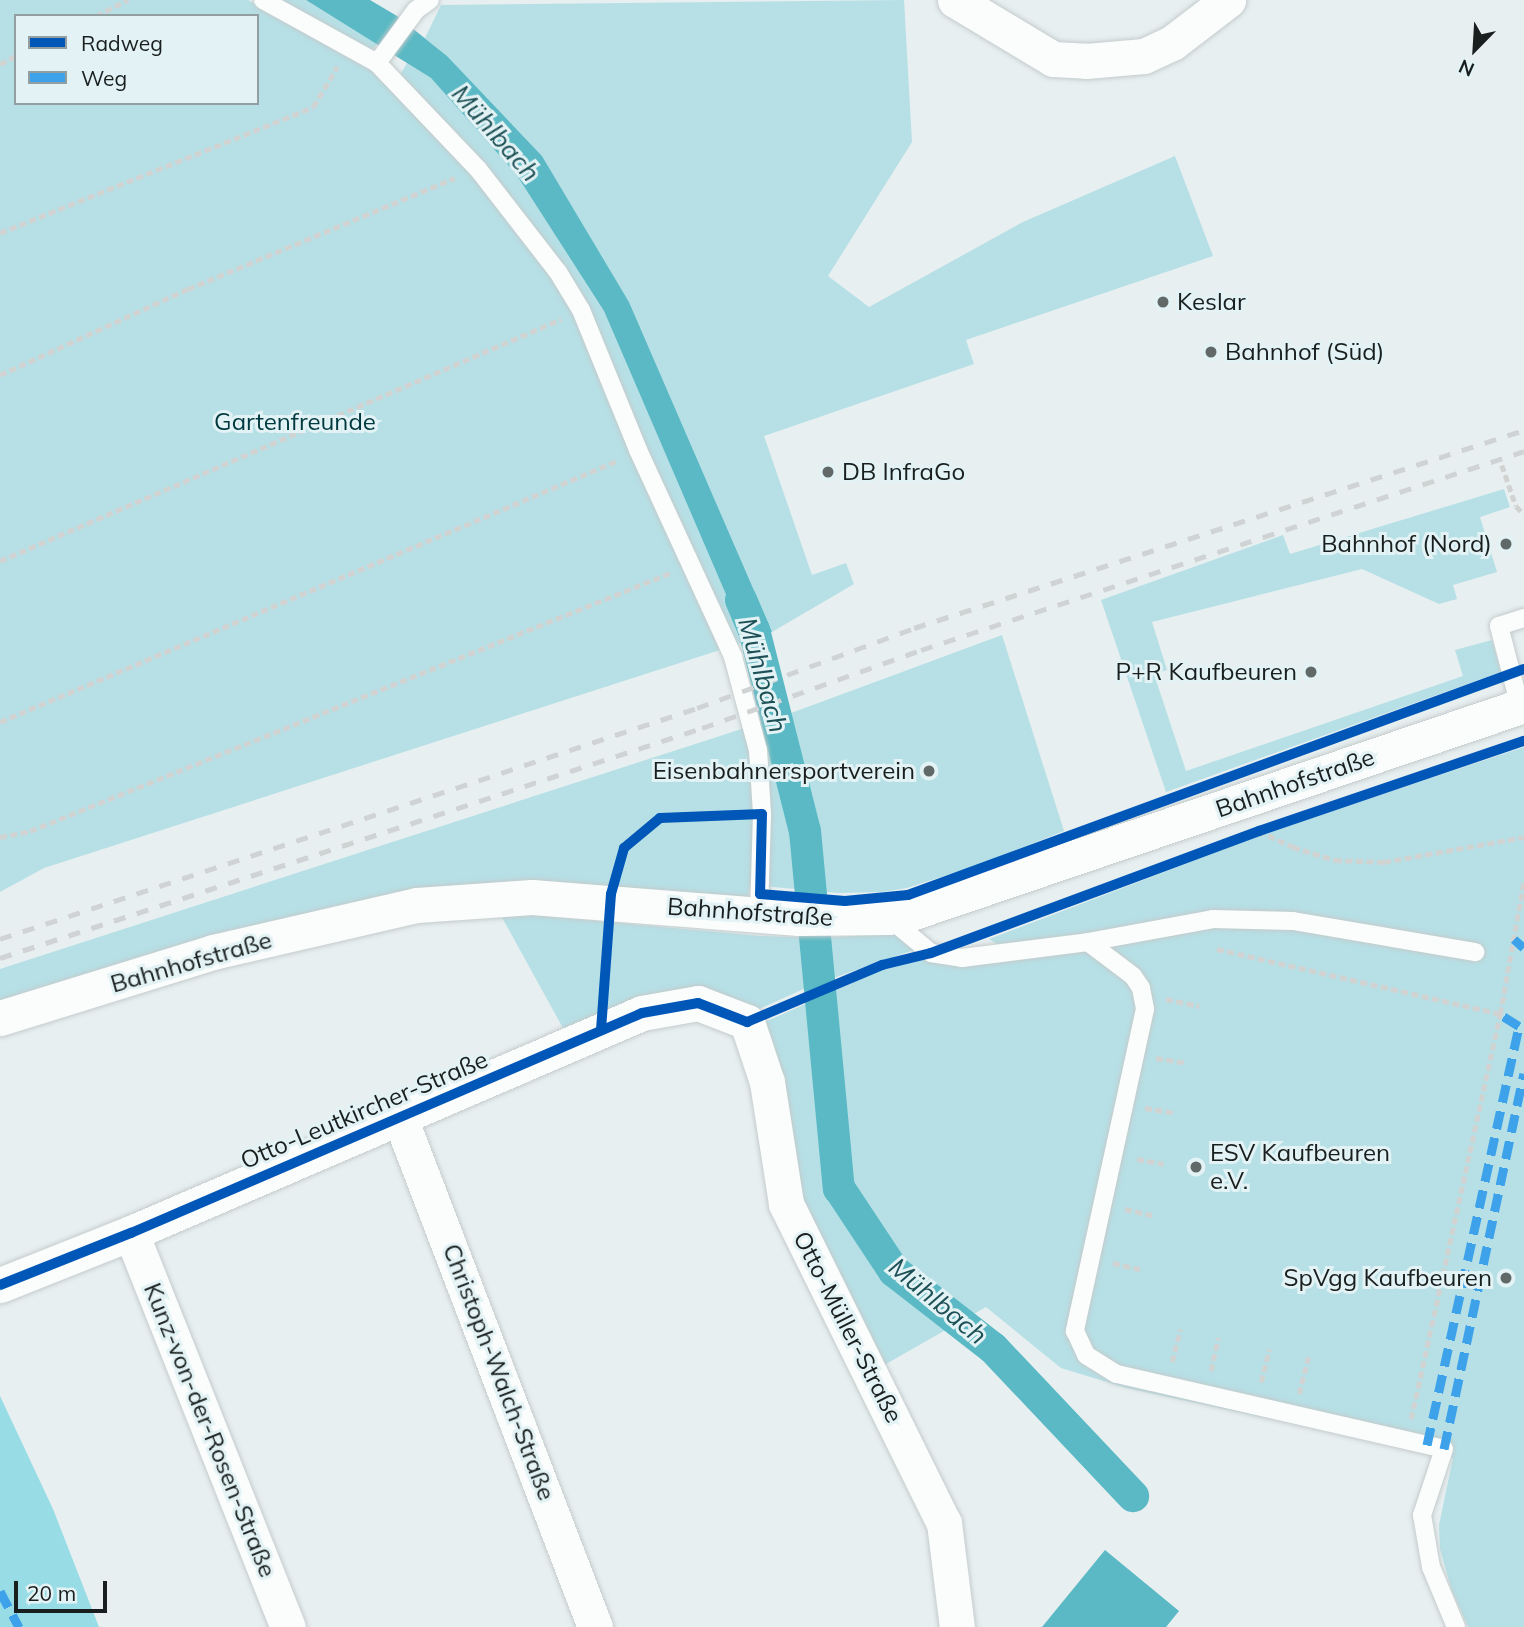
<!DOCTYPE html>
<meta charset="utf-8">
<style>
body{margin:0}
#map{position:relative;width:1524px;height:1627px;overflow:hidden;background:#e7eff0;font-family:Mulish,sans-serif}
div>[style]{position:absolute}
.green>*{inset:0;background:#b6e0e6}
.forest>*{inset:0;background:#98dde6}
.water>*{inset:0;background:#5ab9c4}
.canal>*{height:32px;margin:-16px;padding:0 16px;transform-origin:16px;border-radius:16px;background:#5ab9c4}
.path>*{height:4.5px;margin-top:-2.25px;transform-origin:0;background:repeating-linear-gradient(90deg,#d1d3d3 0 7px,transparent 0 10.5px)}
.roads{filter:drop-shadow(0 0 2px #c4cbcc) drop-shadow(0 0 2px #c4cbcc)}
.lane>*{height:18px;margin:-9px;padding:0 9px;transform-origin:9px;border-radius:9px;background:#fbfdfd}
.street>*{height:35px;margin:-17.5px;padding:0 17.5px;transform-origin:17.5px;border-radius:17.5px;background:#fbfdfd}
.rail>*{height:5px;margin-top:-2.5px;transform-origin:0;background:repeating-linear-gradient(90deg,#d0d3d3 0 12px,transparent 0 24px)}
.quiet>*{height:9px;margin-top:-4.5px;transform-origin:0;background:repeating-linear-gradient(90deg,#3da2ea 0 18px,transparent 0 27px)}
.cycleway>*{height:10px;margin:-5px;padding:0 5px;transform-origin:5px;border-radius:5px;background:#0057b8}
.dots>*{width:19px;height:19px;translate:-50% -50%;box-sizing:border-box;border:4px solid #e3f2f4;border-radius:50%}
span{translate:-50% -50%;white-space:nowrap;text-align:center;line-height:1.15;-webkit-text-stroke:6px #e3f2f4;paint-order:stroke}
.poi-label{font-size:24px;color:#191f1f}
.left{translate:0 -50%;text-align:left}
.right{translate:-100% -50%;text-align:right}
.park-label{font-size:24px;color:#003a40}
.street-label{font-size:24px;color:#191f1f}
.water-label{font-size:26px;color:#1d5056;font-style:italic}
.legend{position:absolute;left:14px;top:14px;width:245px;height:91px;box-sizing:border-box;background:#e3f2f4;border:2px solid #929e9f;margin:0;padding:9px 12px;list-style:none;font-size:21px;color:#191f1f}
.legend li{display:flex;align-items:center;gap:14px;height:35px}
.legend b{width:35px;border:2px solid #929e9f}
.north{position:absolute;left:1440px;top:14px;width:70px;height:70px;-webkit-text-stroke:5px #e3f2f4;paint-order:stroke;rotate:204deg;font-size:19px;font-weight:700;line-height:28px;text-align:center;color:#191f1f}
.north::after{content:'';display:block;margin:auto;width:24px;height:32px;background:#191f1f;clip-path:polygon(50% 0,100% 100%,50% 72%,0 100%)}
.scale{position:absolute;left:14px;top:1581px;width:93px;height:32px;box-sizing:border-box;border:4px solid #191f1f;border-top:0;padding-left:9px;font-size:21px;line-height:24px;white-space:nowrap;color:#191f1f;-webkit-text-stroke:5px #e3f2f4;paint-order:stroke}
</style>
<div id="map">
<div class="green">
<i style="clip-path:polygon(evenodd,0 0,248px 0,387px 80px,468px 166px,550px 270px,576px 315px,720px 650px,44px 868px,0 892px,0 0,16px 16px,257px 16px,257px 103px,16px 103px,16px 16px)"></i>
<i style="clip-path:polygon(274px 0,306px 0,377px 44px,370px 52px)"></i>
<i style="clip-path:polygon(904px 0,912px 142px,828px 276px,869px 307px,1023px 222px,1175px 156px,1213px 256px,966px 340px,974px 364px,764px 436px,812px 575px,846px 563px,854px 584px,772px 632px,629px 302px,542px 156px,447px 56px,425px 38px,441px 5px)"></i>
<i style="clip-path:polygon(407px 63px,431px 78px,516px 174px,604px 311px,746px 641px,737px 644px,642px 447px,587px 306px,400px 75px)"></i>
<i style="clip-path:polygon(1504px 489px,1510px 507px,1480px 517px,1497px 572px,1453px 585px,1457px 599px,1439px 604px,1362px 569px,1152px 622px,1167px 670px,1154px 674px,1186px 771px,1463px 676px,1455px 650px,1492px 640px,1501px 672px,1166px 792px,1101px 600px,1283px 535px,1290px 554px)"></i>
<i style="clip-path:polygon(1002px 635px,1064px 831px,978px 865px,907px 888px,882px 892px,839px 893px,750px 885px,747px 902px,532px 886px,0 1008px,0 969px,794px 712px)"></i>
<i style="clip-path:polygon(1524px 747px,1524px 1627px,1468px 1627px,1451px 1588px,1440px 1549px,1439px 1525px,1453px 1458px,1126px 1388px,1061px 1368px,986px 1307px,879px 1368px,795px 1201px,756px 1026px,886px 968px,997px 944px,989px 939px,1264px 834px)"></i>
<i style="clip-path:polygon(499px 912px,760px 936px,825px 938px,897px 933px,917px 949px,810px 986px,746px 1015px,698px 996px,569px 1039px)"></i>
</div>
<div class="forest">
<i style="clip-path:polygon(0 1396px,53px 1509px,99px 1627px,0 1627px)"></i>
</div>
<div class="water">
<i style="clip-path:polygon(306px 0,370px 0,397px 16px,447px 56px,542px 156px,629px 302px,772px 632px,746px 641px,604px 311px,516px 174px,431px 78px)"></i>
<i style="clip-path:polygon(1105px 1550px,1179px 1611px,1166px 1627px,1042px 1627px)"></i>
</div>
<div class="canal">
<i style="left:741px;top:600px;width:33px;rotate:67deg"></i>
<i style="left:754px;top:630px;width:207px;rotate:75.8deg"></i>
<i style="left:805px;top:831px;width:359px;rotate:84.6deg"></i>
<i style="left:839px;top:1188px;width:100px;rotate:56.5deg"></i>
<i style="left:894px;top:1271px;width:125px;rotate:37.9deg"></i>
<i style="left:993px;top:1348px;width:204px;rotate:46.6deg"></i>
</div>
<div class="path">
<i style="left:96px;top:16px;width:36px;rotate:-27deg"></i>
<i style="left:0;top:64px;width:18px;rotate:-27deg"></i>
<i style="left:0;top:233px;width:337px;rotate:-21.9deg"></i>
<i style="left:313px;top:107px;width:47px;rotate:-59deg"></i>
<i style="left:0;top:375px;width:207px;rotate:-24.6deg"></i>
<i style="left:188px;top:289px;width:289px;rotate:-22.6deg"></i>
<i style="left:1502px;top:465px;width:43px;rotate:71.1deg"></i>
<i style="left:1516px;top:506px;width:11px;rotate:45deg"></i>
<i style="left:0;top:561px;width:611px;rotate:-23.33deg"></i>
<i style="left:0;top:722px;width:672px;rotate:-22.94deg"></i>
<i style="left:1259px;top:831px;width:38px;rotate:25deg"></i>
<i style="left:1293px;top:847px;width:44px;rotate:17.2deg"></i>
<i style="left:1335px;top:860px;width:49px;rotate:2.3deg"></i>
<i style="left:1384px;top:862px;width:142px;rotate:-10.1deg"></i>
<i style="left:0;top:837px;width:31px;rotate:-11deg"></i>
<i style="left:30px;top:831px;width:690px;rotate:-21.96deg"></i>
<i style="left:1217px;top:949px;width:290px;rotate:12.9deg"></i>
<i style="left:1166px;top:999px;width:34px;rotate:12deg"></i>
<i style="left:1156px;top:1058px;width:31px;rotate:9deg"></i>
<i style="left:1145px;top:1108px;width:30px;rotate:9deg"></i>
<i style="left:1137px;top:1159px;width:27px;rotate:10deg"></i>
<i style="left:1125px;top:1209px;width:28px;rotate:13deg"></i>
<i style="left:1113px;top:1263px;width:28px;rotate:13deg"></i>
<i style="left:1172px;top:1362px;width:34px;rotate:-76deg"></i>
<i style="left:1211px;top:1371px;width:34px;rotate:-78deg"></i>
<i style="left:1261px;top:1382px;width:34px;rotate:-76deg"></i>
<i style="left:1299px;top:1394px;width:38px;rotate:-76deg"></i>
<i style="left:1411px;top:1419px;width:415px;rotate:-77.6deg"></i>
<i style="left:1500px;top:1014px;width:136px;rotate:-79.8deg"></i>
</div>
<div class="roads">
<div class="lane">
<i style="left:263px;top:0;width:130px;rotate:28.9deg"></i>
<i style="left:377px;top:63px;width:146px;rotate:46.4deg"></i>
<i style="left:478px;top:169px;width:130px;rotate:52.2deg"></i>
<i style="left:558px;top:272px;width:44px;rotate:58.8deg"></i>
<i style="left:581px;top:310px;width:151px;rotate:67.8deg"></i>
<i style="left:638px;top:450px;width:228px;rotate:65.3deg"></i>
<i style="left:733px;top:657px;width:96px;rotate:75deg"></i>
<i style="left:758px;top:750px;width:64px;rotate:86.4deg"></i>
<i style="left:762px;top:814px;width:101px;rotate:91.7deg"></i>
<i style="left:377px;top:63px;width:66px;rotate:-53.7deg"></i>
<i style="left:416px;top:10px;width:17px;rotate:-36deg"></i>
<i style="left:1520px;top:707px;width:84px;rotate:-104.5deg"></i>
<i style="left:1499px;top:626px;width:26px;rotate:-18deg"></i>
<i style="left:889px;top:918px;width:55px;rotate:39.8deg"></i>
<i style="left:931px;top:953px;width:31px;rotate:9deg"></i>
<i style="left:962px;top:958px;width:127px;rotate:-7.2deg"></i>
<i style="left:1088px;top:942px;width:127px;rotate:-10.4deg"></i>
<i style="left:1213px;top:919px;width:80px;rotate:1.4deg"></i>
<i style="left:1293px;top:921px;width:185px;rotate:9.7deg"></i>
<i style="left:1088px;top:942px;width:56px;rotate:37.1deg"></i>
<i style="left:1133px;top:976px;width:14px;rotate:56deg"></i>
<i style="left:1141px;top:988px;width:21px;rotate:79deg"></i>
<i style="left:1145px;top:1009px;width:330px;rotate:102.3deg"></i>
<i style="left:1075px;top:1331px;width:26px;rotate:65deg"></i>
<i style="left:1086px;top:1355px;width:36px;rotate:32deg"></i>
<i style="left:1117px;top:1374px;width:335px;rotate:12.9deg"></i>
<i style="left:1444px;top:1449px;width:70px;rotate:108.4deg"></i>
<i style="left:1422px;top:1515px;width:53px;rotate:80.2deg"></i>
<i style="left:1431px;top:1567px;width:65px;rotate:67.4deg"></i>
</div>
<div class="street">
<i style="left:955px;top:0;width:114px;rotate:31deg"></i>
<i style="left:1053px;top:59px;width:33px;rotate:3deg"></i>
<i style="left:1086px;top:61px;width:58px;rotate:-4.9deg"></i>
<i style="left:1144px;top:56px;width:31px;rotate:-25deg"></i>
<i style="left:1172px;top:43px;width:71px;rotate:-37.5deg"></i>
<i style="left:0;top:1018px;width:223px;rotate:-17.2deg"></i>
<i style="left:213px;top:952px;width:209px;rotate:-13deg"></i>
<i style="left:417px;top:905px;width:115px;rotate:-4deg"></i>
<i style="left:532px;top:897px;width:268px;rotate:4.5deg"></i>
<i style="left:799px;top:918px;width:89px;rotate:-0.6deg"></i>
<i style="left:888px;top:917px;width:23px;rotate:-10deg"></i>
<i style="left:911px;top:913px;width:647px;rotate:-18.74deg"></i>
<i style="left:400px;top:1118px;width:545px;rotate:69.04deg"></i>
<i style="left:131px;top:1233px;width:424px;rotate:68.3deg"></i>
<i style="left:0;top:1285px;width:141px;rotate:-21.7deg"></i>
<i style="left:131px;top:1233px;width:556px;rotate:-23.29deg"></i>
<i style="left:642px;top:1013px;width:57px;rotate:-10.1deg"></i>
<i style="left:698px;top:1003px;width:53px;rotate:21.2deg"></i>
<i style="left:747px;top:1022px;width:63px;rotate:71.6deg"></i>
<i style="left:767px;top:1082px;width:123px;rotate:81.1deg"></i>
<i style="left:786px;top:1204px;width:356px;rotate:63.7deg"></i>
<i style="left:944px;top:1523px;width:105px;rotate:82.9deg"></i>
</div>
</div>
<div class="rail">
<i style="left:0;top:939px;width:734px;rotate:-18.34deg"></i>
<i style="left:697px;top:708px;width:231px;rotate:-20.2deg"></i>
<i style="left:914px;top:628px;width:641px;rotate:-17.98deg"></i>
<i style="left:0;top:958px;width:739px;rotate:-18.14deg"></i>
<i style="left:702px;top:728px;width:232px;rotate:-19.6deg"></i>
<i style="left:921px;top:650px;width:635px;rotate:-18.26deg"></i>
</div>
<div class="quiet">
<i style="left:1514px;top:939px;width:13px;rotate:42deg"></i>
<i style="left:1427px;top:1445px;width:429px;rotate:-77.6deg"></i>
<i style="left:1519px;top:1026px;width:22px;rotate:-148deg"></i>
<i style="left:1444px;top:1449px;width:384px;rotate:-78deg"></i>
<i style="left:0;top:1591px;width:41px;rotate:62.2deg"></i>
</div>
<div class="cycleway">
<i style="left:601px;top:1030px;width:136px;rotate:-85.8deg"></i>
<i style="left:611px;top:894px;width:48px;rotate:-74.2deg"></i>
<i style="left:624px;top:848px;width:47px;rotate:-39.8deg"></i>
<i style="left:660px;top:818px;width:102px;rotate:-2.2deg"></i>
<i style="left:762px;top:814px;width:80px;rotate:91.4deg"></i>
<i style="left:760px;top:894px;width:85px;rotate:4.7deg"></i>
<i style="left:845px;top:901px;width:63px;rotate:-5.4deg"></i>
<i style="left:908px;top:895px;width:656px;rotate:-20.15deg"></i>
<i style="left:0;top:1285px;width:141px;rotate:-21.7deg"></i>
<i style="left:131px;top:1233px;width:556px;rotate:-23.29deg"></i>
<i style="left:642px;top:1013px;width:57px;rotate:-10.1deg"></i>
<i style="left:698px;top:1003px;width:53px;rotate:21.2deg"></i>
<i style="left:747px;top:1022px;width:147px;rotate:-22.9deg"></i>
<i style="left:882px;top:965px;width:50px;rotate:-13.8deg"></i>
<i style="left:931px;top:953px;width:350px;rotate:-20.4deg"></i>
<i style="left:1259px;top:831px;width:280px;rotate:-18.8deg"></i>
</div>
<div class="dots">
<i style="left:1163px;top:302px;background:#616868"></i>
<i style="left:1211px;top:352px;background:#616868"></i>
<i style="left:828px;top:472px;background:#616868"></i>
<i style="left:1506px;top:544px;background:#616868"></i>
<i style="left:1311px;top:672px;background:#616868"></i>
<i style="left:929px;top:771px;background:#616868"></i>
<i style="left:1196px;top:1167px;background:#616868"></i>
<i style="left:1506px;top:1278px;background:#616868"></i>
</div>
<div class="poi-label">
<span class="left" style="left:1177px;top:302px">Keslar</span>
<span class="left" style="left:1225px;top:352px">Bahnhof (Süd)</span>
<span class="left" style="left:842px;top:472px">DB InfraGo</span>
<span class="right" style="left:1492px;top:544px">Bahnhof (Nord)</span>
<span class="right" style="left:1297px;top:672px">P+R Kaufbeuren</span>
<span class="right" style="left:915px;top:771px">Eisenbahnersportverein</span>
<span class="left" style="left:1210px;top:1167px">ESV Kaufbeuren<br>e.V.</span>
<span class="right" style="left:1492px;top:1278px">SpVgg Kaufbeuren</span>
</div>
<div class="park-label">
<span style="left:295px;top:422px">Gartenfreunde</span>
</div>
<div class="street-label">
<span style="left:1295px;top:783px;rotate:-19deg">Bahnhofstraße</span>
<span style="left:750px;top:912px;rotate:4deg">Bahnhofstraße</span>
<span style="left:191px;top:962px;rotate:-16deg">Bahnhofstraße</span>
<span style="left:364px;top:1110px;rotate:-23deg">Otto-Leutkircher-Straße</span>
<span style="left:848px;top:1327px;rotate:63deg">Otto-Müller-Straße</span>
<span style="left:499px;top:1372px;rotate:69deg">Christoph-Walch-Straße</span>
<span style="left:210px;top:1430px;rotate:68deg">Kunz-von-der-Rosen-Straße</span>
</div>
<div class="water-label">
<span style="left:496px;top:133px;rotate:49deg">Mühlbach</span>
<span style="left:763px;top:675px;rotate:74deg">Mühlbach</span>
<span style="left:938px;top:1301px;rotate:40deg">Mühlbach</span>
</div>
<ul class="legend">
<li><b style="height:9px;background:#0057b8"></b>Radweg</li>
<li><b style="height:9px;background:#3da2ea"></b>Weg</li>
</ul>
<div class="north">N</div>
<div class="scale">20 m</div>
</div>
